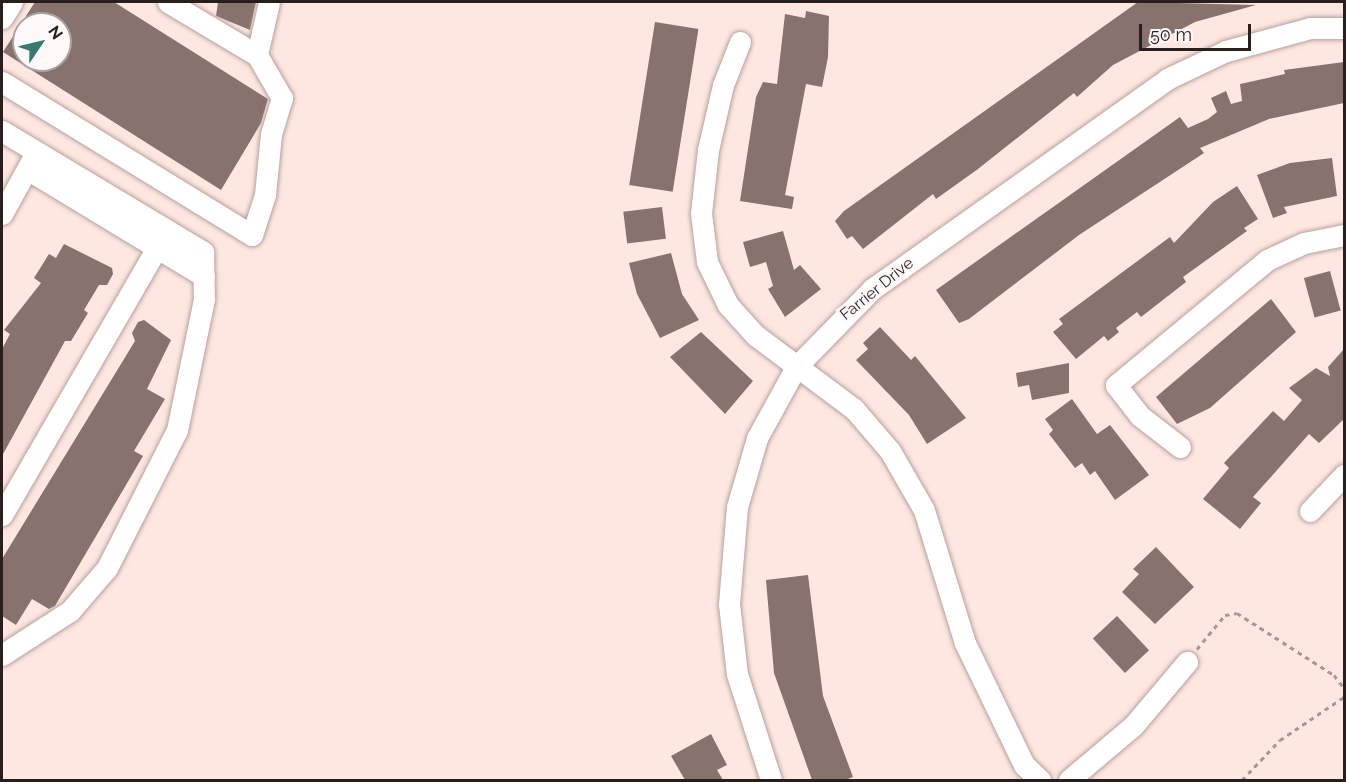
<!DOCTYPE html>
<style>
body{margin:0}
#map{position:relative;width:1346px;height:782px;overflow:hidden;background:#ffe7e1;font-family:Raleway,sans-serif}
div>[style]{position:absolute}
.building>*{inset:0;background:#87726d;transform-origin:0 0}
.path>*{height:3px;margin-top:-1.5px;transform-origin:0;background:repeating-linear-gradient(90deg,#a89692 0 4.5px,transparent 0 9px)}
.roads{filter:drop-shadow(0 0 2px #b7a19c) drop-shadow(0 0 2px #b7a19c)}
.minor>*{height:21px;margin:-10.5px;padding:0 10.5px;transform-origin:10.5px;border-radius:10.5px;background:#fff}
span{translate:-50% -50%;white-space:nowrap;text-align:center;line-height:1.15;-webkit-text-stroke:6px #fef9f8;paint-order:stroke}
.street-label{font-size:16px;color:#281f1d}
.frame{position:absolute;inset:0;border:3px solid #281f1d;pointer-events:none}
.north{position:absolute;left:12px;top:12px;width:60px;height:60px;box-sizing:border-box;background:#fef9f8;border:2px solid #a8a2a0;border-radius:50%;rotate:55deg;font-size:16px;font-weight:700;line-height:24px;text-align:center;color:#281f1d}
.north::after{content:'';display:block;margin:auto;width:21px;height:27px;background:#357a70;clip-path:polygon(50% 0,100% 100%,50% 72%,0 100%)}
.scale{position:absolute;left:1139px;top:24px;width:112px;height:27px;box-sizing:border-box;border:3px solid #281f1d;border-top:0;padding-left:8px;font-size:18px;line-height:21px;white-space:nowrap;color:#281f1d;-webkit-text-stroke:4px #fef9f8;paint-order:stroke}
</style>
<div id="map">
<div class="building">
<i style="clip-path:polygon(evenodd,35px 2px,114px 2px,268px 99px,261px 123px,221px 190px,3px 52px,35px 2px,24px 24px,60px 24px,60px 60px,24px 60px,24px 24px)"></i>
<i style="clip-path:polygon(218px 2px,256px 2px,250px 30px,216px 16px)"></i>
<i style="clip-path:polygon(1138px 2px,1256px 5px,1195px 22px,1113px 65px,1077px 97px,1074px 93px,978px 169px,936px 199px,933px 194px,863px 249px,852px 236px,847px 239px,835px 221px,844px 211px)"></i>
<i style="clip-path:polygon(806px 11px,829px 16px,828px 57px,822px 87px,806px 84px,785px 195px,794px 197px,792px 209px,740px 201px,756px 97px,763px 82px,777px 84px,785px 14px,805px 18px)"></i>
<i style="left:655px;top:22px;width:44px;height:165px;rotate:9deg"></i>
<i style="clip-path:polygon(1344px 62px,1344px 103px,1269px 119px,1200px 148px,1204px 153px,1079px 235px,969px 319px,959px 323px,936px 290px,1180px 117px,1188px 128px,1208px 119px,1217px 112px,1211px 98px,1226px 91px,1231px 104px,1242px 101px,1240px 84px,1285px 74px,1284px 70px)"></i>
<i style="clip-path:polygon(1332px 158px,1337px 196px,1284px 207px,1287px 213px,1273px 218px,1257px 175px,1290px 163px)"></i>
<i style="clip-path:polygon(1237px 186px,1258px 219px,1244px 228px,1247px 231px,1183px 277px,1186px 282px,1141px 317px,1137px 312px,1116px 328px,1119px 332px,1108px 341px,1104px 336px,1076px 359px,1053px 332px,1063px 324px,1059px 319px,1170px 237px,1174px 243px,1213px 202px)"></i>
<i style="left:662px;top:207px;width:32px;height:39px;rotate:83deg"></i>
<i style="clip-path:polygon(783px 231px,794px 270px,800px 265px,821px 289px,785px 317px,768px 289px,773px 286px,766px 262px,750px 267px,743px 242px)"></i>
<i style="clip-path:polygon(64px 244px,112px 268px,113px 274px,107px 285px,99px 285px,84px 310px,88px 313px,71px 341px,65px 341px,2px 456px,2px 349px,10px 334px,4px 330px,41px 283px,34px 278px,49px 254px,56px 258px)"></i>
<i style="clip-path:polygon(671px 253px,682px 294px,699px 320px,660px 338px,637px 294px,629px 263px)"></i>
<i style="left:1330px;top:271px;width:41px;height:27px;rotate:75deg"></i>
<i style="clip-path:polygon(1271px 299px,1296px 332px,1210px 408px,1177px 424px,1156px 397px)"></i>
<i style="clip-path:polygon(144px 320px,171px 340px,147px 389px,165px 399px,134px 451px,143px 456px,55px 606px,49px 609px,32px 599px,16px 625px,2px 616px,2px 559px,135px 341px,132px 333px,138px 322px)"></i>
<i style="clip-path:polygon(880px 327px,911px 360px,915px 356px,966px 418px,927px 444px,909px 415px,856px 360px,868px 349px,863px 343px)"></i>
<i style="clip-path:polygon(701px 332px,753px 381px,725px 414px,670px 357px)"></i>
<i style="clip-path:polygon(1344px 349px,1344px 419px,1319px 443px,1309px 434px,1253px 497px,1261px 503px,1240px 529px,1203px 499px,1229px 468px,1224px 463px,1273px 411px,1284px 421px,1302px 400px,1289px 388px,1316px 368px,1330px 376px,1328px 367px)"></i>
<i style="clip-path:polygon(1069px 363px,1069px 393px,1032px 400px,1029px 385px,1018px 387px,1016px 373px)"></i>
<i style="clip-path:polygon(1072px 399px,1097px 434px,1110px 425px,1149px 475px,1115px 500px,1095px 471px,1090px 475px,1082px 463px,1075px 468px,1049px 434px,1053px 430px,1045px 419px)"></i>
<i style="clip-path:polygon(1156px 547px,1194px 587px,1155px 624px,1122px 592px,1139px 574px,1133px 569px)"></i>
<i style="clip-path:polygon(808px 575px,823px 696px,853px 777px,845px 780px,812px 780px,774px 673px,766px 580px)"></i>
<i style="left:1117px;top:616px;width:47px;height:33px;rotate:47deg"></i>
<i style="clip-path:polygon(711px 734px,727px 765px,717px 770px,723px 780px,685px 780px,671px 756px)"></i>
</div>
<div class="path">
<i style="left:1197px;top:649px;width:44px;rotate:-50.5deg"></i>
<i style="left:1225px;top:615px;width:12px;rotate:-9deg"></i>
<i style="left:1237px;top:613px;width:115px;rotate:32.6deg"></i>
<i style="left:1334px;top:675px;width:16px;rotate:52deg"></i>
<i style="left:1242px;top:780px;width:55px;rotate:-46.5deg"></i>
<i style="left:1280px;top:740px;width:77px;rotate:-33.9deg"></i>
</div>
<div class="roads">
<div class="minor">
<i style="left:168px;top:2px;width:104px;rotate:30.8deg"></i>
<i style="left:2px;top:18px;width:19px;rotate:-58deg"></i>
<i style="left:740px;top:42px;width:46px;rotate:111.6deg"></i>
<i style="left:723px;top:85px;width:67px;rotate:103deg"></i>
<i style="left:708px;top:150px;width:63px;rotate:96.3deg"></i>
<i style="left:701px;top:213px;width:49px;rotate:83deg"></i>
<i style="left:707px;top:262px;width:48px;rotate:64deg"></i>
<i style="left:728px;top:305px;width:40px;rotate:48deg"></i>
<i style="left:755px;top:335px;width:124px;rotate:36.8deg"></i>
<i style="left:854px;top:409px;width:55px;rotate:49.4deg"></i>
<i style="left:890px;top:451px;width:68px;rotate:60deg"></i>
<i style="left:924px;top:510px;width:139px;rotate:72.9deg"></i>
<i style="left:965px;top:643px;width:136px;rotate:64.2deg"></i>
<i style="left:1024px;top:765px;width:22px;rotate:43deg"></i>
<i style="left:2px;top:82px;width:293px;rotate:31.5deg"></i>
<i style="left:252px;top:235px;width:42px;rotate:-72deg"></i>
<i style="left:265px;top:195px;width:61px;rotate:-84.4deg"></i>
<i style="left:271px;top:134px;width:38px;rotate:-73deg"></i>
<i style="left:282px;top:98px;width:50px;rotate:-120.2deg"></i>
<i style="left:257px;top:55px;width:54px;rotate:-77.2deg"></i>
<i style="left:2px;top:131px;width:235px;rotate:31deg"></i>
<i style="left:203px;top:252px;width:47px;rotate:88.8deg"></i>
<i style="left:204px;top:299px;width:134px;rotate:101.6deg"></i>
<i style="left:177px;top:430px;width:155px;rotate:116.9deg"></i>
<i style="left:107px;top:568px;width:57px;rotate:130.7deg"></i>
<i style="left:70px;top:611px;width:81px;rotate:147.1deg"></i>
<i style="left:27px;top:169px;width:207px;rotate:31.2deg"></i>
<i style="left:2px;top:214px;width:64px;rotate:-61deg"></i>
<i style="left:1180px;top:447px;width:51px;rotate:-142.2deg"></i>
<i style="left:1140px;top:416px;width:39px;rotate:-128deg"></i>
<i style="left:1116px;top:385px;width:196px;rotate:-39.6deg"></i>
<i style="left:1267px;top:260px;width:41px;rotate:-24.7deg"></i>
<i style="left:1304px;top:243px;width:41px;rotate:-11.3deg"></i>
<i style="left:1310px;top:511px;width:50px;rotate:-46.6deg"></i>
<i style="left:2px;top:515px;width:307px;rotate:-59.9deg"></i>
<i style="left:771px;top:780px;width:111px;rotate:-107.8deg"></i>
<i style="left:737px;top:674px;width:70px;rotate:-96.5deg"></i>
<i style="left:729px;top:604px;width:97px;rotate:-85.3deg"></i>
<i style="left:737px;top:507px;width:72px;rotate:-73.8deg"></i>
<i style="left:757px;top:438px;width:81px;rotate:-61.2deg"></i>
<i style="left:796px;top:367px;width:109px;rotate:-45.7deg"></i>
<i style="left:872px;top:289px;width:362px;rotate:-35.4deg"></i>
<i style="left:1167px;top:79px;width:65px;rotate:-25.4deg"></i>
<i style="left:1226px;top:51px;width:87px;rotate:-15.3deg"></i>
<i style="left:1310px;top:28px;width:34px"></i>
<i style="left:1069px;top:780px;width:84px;rotate:-40.2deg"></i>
<i style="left:1133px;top:726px;width:84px;rotate:-49.8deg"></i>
</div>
</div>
<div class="street-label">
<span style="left:877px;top:289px;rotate:-39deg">Farrier Drive</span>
</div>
<div class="frame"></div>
<div class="north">N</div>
<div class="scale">50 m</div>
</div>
